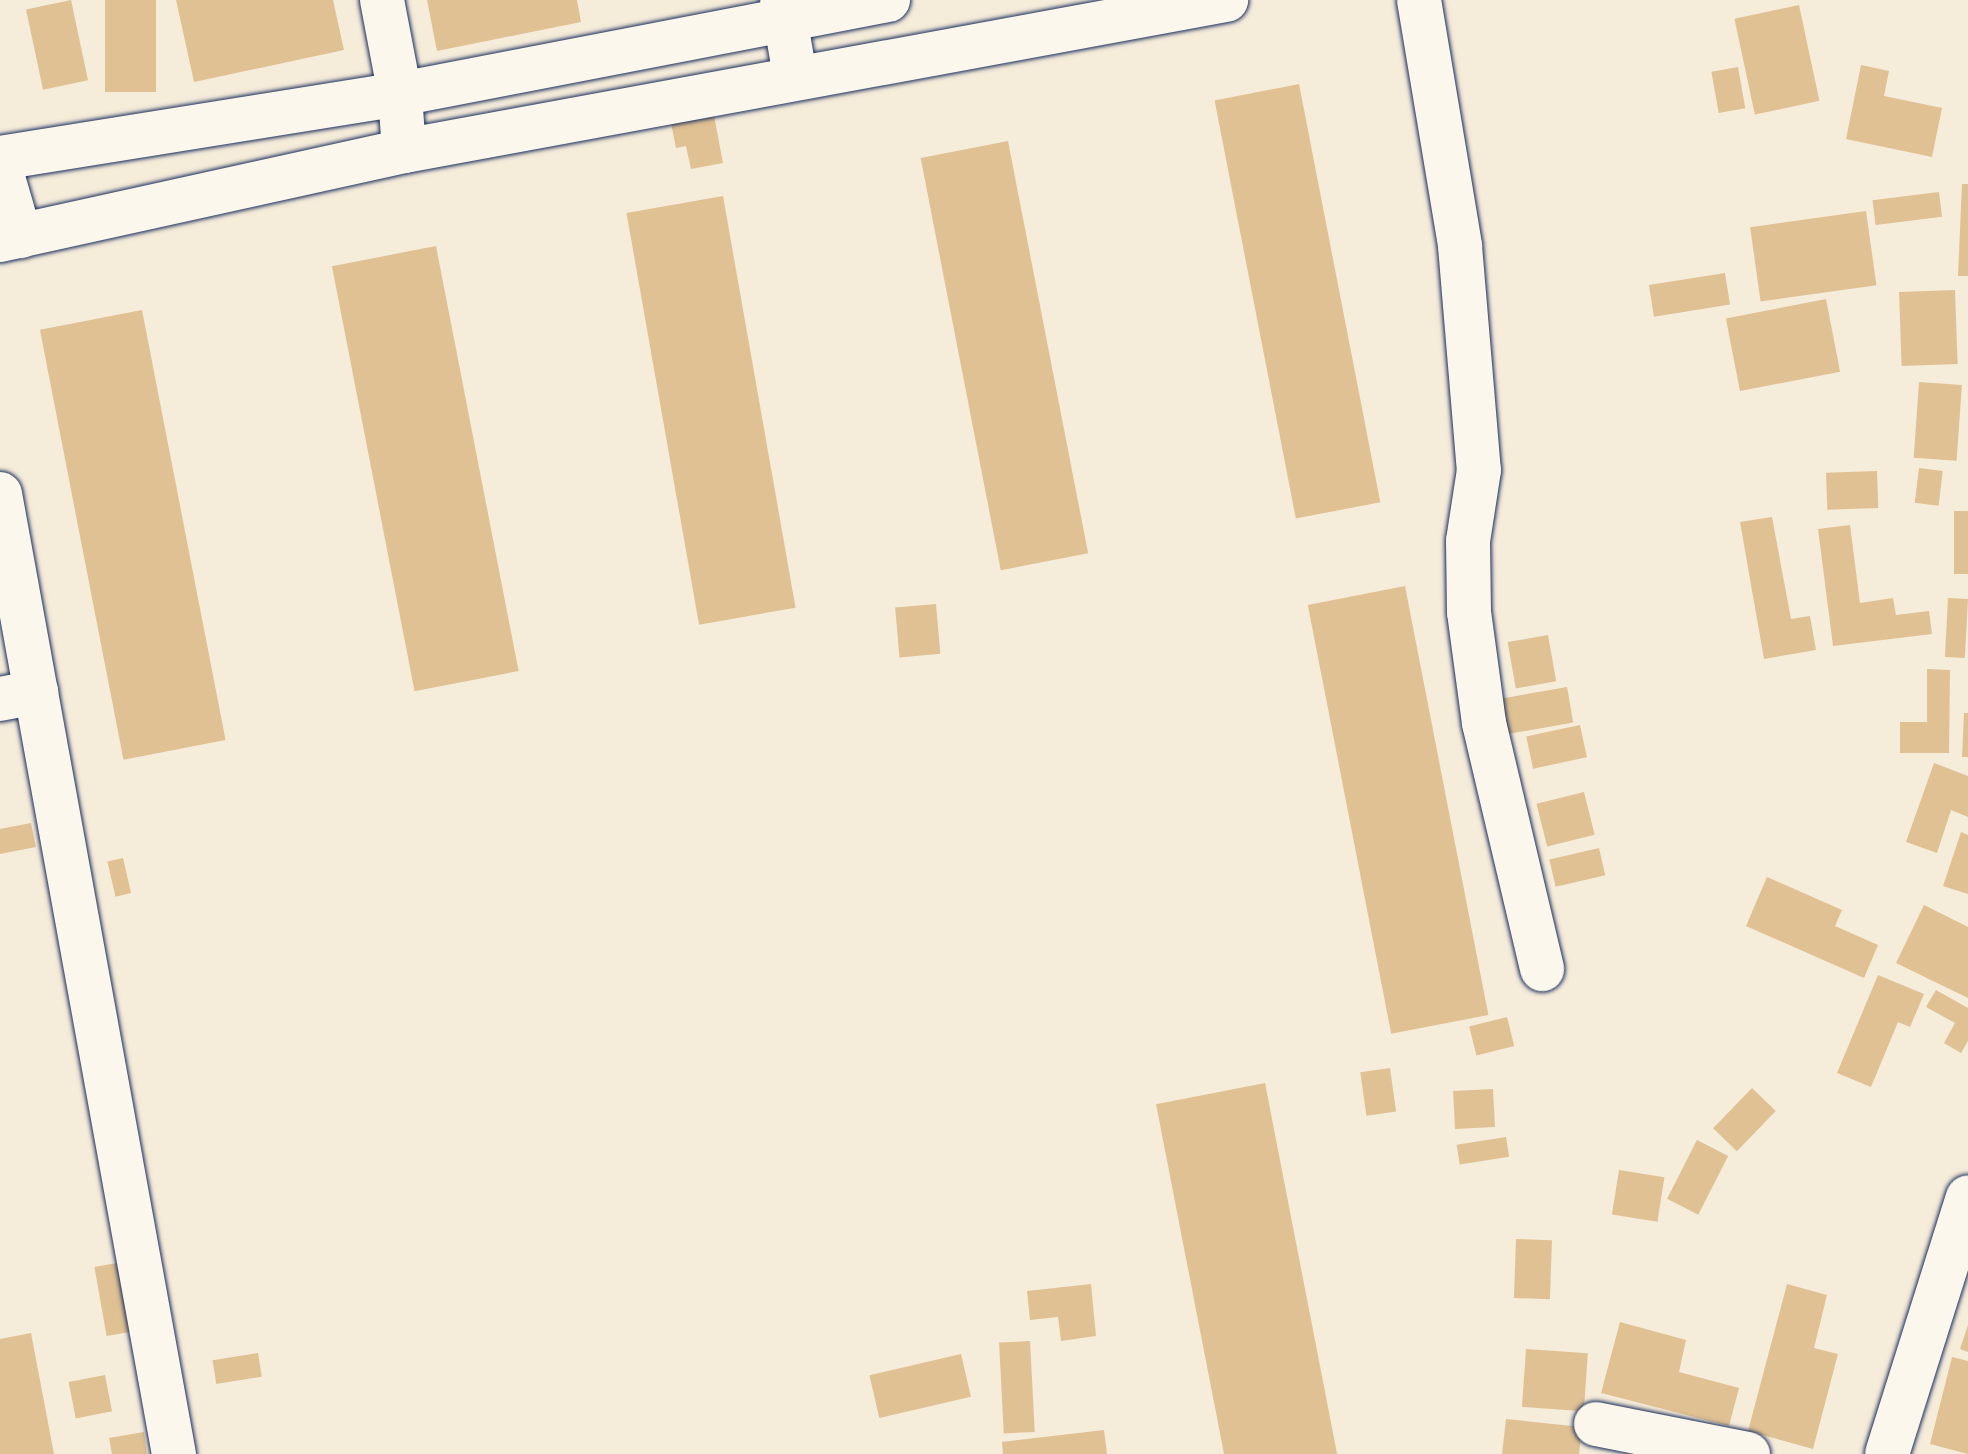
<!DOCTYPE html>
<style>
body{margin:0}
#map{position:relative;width:1968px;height:1454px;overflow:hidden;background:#f6ecda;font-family:Mali,sans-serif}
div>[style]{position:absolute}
.building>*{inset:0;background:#e0c193;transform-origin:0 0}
.roads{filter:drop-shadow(0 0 2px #1b2f5e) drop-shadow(0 0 2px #1b2f5e)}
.street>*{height:44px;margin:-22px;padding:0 22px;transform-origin:22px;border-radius:22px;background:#fbf7ec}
.secondary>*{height:44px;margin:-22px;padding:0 22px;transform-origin:22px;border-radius:22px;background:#fbf7ec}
span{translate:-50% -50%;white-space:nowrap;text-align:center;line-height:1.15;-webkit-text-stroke:6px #fbf7ec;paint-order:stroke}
</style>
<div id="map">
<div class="building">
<i style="left:71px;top:0;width:82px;height:46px;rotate:78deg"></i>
<i style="left:105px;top:0;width:51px;height:92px"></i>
<i style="clip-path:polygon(176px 0,333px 0,344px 50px,194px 82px)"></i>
<i style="clip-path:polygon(427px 0,577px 0,581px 22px,437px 51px)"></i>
<i style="left:1799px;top:5px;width:98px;height:66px;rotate:78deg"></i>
<i style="clip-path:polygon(1861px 65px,1889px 71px,1884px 96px,1942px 108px,1932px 157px,1846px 139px)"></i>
<i style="left:1738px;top:67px;width:42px;height:27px;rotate:80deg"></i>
<i style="left:1299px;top:84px;width:426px;height:86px;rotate:79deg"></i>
<i style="clip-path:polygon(713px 110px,723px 163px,691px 169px,686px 146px,676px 148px,670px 118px)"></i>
<i style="left:1008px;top:141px;width:420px;height:89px;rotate:79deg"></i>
<i style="clip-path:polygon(1962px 184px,1968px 184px,1968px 276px,1958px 276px)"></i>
<i style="left:1939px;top:192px;width:25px;height:67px;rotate:83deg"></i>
<i style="left:723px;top:196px;width:418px;height:98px;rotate:80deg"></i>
<i style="left:1866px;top:211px;width:75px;height:117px;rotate:82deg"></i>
<i style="left:436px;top:246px;width:433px;height:106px;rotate:79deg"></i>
<i style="left:1725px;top:273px;width:32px;height:77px;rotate:81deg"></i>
<i style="left:1955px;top:290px;width:74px;height:56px;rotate:88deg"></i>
<i style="left:1826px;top:299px;width:74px;height:102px;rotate:79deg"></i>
<i style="left:142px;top:310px;width:438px;height:104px;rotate:79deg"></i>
<i style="left:1919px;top:382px;width:43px;height:76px;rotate:4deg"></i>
<i style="left:1919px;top:468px;width:24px;height:35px;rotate:7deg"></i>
<i style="left:1877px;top:471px;width:37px;height:51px;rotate:88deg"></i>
<i style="left:1954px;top:511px;width:14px;height:63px"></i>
<i style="clip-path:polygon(1772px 517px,1791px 619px,1810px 616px,1816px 650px,1764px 659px,1740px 522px)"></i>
<i style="clip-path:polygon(1850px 525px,1860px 603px,1893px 598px,1896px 615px,1929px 611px,1932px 634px,1833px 646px,1818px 529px)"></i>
<i style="left:1405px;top:586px;width:437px;height:99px;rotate:79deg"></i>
<i style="left:1948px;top:598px;width:20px;height:59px;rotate:3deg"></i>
<i style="left:936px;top:604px;width:50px;height:41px;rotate:85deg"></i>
<i style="left:1548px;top:635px;width:47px;height:41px;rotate:80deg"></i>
<i style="clip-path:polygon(1927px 669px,1950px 670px,1949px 753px,1900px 753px,1900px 722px,1927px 722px)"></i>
<i style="left:1567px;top:687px;width:36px;height:70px;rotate:80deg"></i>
<i style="clip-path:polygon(1964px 713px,1968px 713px,1968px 757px,1962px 757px)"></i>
<i style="left:1580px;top:725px;width:33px;height:55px;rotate:78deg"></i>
<i style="clip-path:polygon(1934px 763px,1968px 776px,1968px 817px,1951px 810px,1937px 853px,1906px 842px)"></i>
<i style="left:1584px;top:792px;width:44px;height:49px;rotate:76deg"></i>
<i style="clip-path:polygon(31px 823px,36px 847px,0 854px,0 829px)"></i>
<i style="clip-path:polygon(1961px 832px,1968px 835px,1968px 894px,1943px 886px)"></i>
<i style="left:1599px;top:848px;width:28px;height:51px;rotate:77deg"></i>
<i style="left:123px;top:858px;width:36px;height:16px;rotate:77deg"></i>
<i style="clip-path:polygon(1767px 877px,1842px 910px,1835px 926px,1878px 945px,1864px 978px,1746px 926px)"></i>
<i style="clip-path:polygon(1924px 905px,1968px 927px,1968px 998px,1896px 963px)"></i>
<i style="clip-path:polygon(1878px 975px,1924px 994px,1910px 1027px,1898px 1022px,1871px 1087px,1837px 1073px)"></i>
<i style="clip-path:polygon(1936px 990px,1968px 1008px,1968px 1041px,1961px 1053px,1944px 1043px,1955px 1023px,1926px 1007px)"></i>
<i style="left:1507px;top:1017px;width:30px;height:39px;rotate:76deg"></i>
<i style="left:1390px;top:1068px;width:44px;height:30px;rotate:82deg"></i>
<i style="left:1265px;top:1083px;width:378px;height:111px;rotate:79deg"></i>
<i style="left:1752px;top:1088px;width:33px;height:56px;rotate:44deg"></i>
<i style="left:1493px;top:1089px;width:38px;height:40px;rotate:87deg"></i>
<i style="left:1506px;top:1137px;width:20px;height:50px;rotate:81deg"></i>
<i style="left:1697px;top:1140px;width:35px;height:66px;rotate:27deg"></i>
<i style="left:1619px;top:1170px;width:46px;height:45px;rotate:9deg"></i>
<i style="left:1516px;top:1239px;width:36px;height:59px;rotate:2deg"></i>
<i style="left:123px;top:1262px;width:70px;height:29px;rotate:80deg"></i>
<i style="clip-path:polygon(1091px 1284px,1096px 1336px,1061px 1341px,1058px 1317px,1030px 1320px,1027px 1291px)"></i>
<i style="clip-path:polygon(1787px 1284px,1827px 1295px,1814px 1348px,1838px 1354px,1813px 1449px,1748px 1431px)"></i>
<i style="clip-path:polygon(1620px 1322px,1686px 1340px,1679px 1372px,1739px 1388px,1729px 1426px,1601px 1393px)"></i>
<i style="clip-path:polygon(1968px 1325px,1968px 1352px,1960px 1349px)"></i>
<i style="clip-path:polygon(31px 1333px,54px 1454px,0 1454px,0 1339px)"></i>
<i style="left:1030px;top:1341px;width:91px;height:31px;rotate:87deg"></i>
<i style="left:1526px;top:1349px;width:62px;height:58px;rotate:4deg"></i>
<i style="left:258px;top:1353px;width:24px;height:46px;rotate:81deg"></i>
<i style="left:961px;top:1354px;width:44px;height:94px;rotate:77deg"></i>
<i style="clip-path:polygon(1952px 1357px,1968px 1361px,1968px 1454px,1930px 1444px)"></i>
<i style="left:105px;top:1375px;width:37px;height:37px;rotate:79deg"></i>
<i style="clip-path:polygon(1506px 1419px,1582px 1427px,1579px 1454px,1502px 1454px)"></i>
<i style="clip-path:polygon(1104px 1430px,1107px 1454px,1003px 1454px,1002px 1442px)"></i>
<i style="clip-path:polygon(144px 1432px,147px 1454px,112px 1454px,109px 1438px)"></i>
</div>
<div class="roads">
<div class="street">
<i style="left:382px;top:0;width:96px;rotate:79.2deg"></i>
<i style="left:400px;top:94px;width:57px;rotate:86deg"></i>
<i style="left:782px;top:0;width:77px;rotate:80.3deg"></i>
<i style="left:1419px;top:0;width:249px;rotate:80.5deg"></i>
<i style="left:1460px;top:246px;width:225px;rotate:85.2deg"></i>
<i style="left:1479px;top:470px;width:72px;rotate:98.8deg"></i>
<i style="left:1468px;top:541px;width:71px;rotate:89.2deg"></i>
<i style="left:1469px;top:612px;width:112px;rotate:82.3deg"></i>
<i style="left:1484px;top:723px;width:253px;rotate:76.7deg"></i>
<i style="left:0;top:167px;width:72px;rotate:73.8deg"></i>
<i style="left:0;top:494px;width:976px;rotate:79.73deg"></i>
<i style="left:0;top:699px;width:37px;rotate:-11deg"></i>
<i style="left:1596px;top:1424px;width:155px;rotate:11.2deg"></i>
<i style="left:1887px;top:1454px;width:269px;rotate:-72.5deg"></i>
</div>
<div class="secondary">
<i style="left:0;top:158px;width:405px;rotate:-9.1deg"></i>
<i style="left:400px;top:94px;width:497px;rotate:-10.9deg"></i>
<i style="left:0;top:240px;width:414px;rotate:-12.4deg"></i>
<i style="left:404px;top:151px;width:836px;rotate:-10.41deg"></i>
</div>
</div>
</div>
